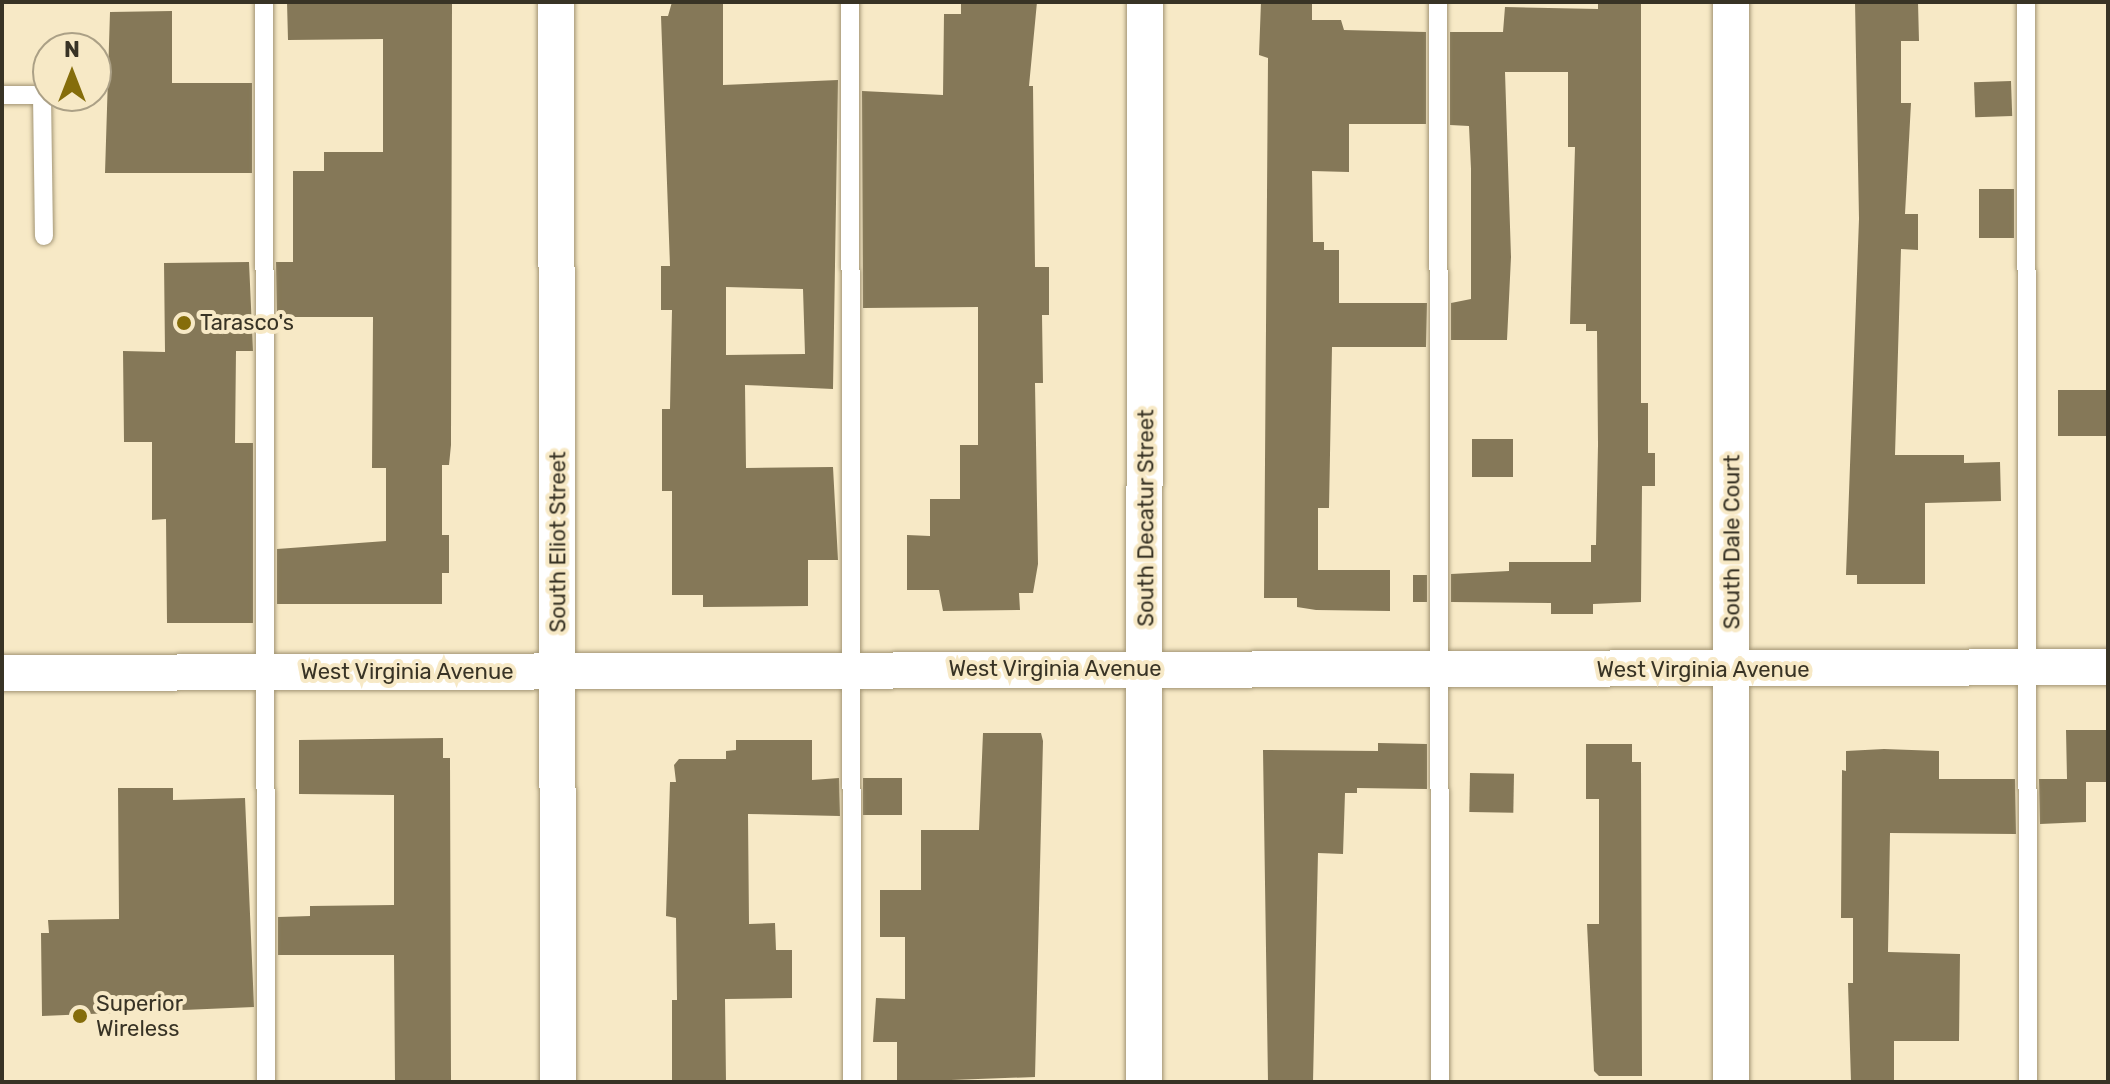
<!DOCTYPE html>
<style>
body{margin:0}
#map{position:relative;width:2110px;height:1084px;overflow:hidden;background:#f7e9c6;font-family:Rubik,sans-serif}
div>[style]{position:absolute}
.building>*{inset:0;background:#857858;transform-origin:0 0}
.roads{filter:drop-shadow(0 0 2px #a29574) drop-shadow(0 0 2px #a29574)}
.service>*{height:18px;margin:-9px;padding:0 9px;transform-origin:9px;border-radius:9px;background:#fff}
.minor>*{height:36px;margin:-18px;padding:0 18px;transform-origin:18px;border-radius:18px;background:#fff}
.dots>*{width:22px;height:22px;translate:-50% -50%;box-sizing:border-box;border:4px solid #f7e9c6;border-radius:50%}
span{translate:-50% -50%;white-space:nowrap;text-align:center;line-height:1.15;-webkit-text-stroke:8px #f7e9c6;paint-order:stroke}
.poi-label{font-size:22px;color:#383325}
.left{translate:0 -50%;text-align:left}
.street-label{font-size:22px;color:#383325}
.frame{position:absolute;inset:0;border:4px solid #383325;pointer-events:none}
.north{position:absolute;left:32px;top:32px;width:80px;height:80px;box-sizing:border-box;background:#f7e9c6;border:2px solid #aba086;border-radius:50%;rotate:0deg;font-size:22px;font-weight:700;line-height:32px;text-align:center;color:#383325}
.north::after{content:'';display:block;margin:auto;width:28px;height:36px;background:#856d0b;clip-path:polygon(50% 0,100% 100%,50% 72%,0 100%)}
</style>
<div id="map">
<div class="building">
<i style="clip-path:polygon(287px 2px,452px 2px,451px 445px,449px 465px,442px 465px,442px 535px,449px 535px,449px 573px,442px 573px,442px 604px,277px 604px,277px 549px,386px 541px,386px 468px,372px 468px,373px 317px,277px 317px,276px 262px,293px 262px,293px 171px,324px 171px,324px 152px,383px 152px,383px 39px,288px 40px)"></i>
<i style="clip-path:polygon(evenodd,672px 2px,723px 2px,723px 85px,838px 80px,833px 389px,745px 385px,746px 468px,833px 467px,838px 560px,808px 560px,808px 606px,703px 607px,703px 595px,672px 595px,672px 491px,662px 491px,662px 409px,670px 409px,672px 310px,661px 310px,661px 266px,670px 266px,661px 16px,668px 16px,672px 2px,726px 287px,803px 289px,805px 354px,726px 355px,726px 287px)"></i>
<i style="clip-path:polygon(961px 2px,1037px 2px,1029px 86px,1033px 86px,1035px 267px,1049px 267px,1049px 315px,1042px 315px,1043px 383px,1035px 383px,1038px 564px,1033px 593px,1019px 593px,1020px 610px,943px 611px,939px 590px,907px 590px,907px 535px,930px 536px,930px 499px,960px 499px,960px 445px,978px 445px,978px 307px,863px 308px,862px 91px,943px 95px,944px 14px,961px 14px)"></i>
<i style="clip-path:polygon(1261px 2px,1312px 2px,1312px 20px,1341px 20px,1344px 30px,1426px 32px,1426px 124px,1349px 124px,1349px 172px,1312px 171px,1313px 242px,1324px 242px,1324px 250px,1339px 250px,1339px 303px,1427px 303px,1426px 347px,1332px 347px,1329px 508px,1318px 508px,1318px 570px,1390px 570px,1390px 611px,1316px 610px,1297px 607px,1297px 598px,1264px 598px,1268px 58px,1259px 55px)"></i>
<i style="clip-path:polygon(1598px 2px,1641px 2px,1641px 403px,1648px 403px,1648px 453px,1655px 453px,1655px 486px,1642px 486px,1641px 602px,1593px 604px,1593px 614px,1551px 614px,1551px 603px,1451px 602px,1451px 574px,1509px 571px,1509px 562px,1591px 562px,1591px 545px,1596px 545px,1598px 445px,1597px 331px,1586px 331px,1586px 324px,1570px 324px,1575px 147px,1568px 147px,1568px 72px,1505px 72px,1511px 257px,1507px 340px,1451px 340px,1451px 303px,1471px 299px,1471px 169px,1469px 126px,1450px 125px,1450px 32px,1503px 32px,1505px 7px,1598px 9px)"></i>
<i style="clip-path:polygon(1855px 2px,1918px 2px,1919px 41px,1901px 41px,1901px 103px,1911px 103px,1905px 214px,1918px 214px,1918px 250px,1901px 249px,1895px 455px,1964px 455px,1964px 463px,2000px 462px,2001px 501px,1925px 503px,1925px 584px,1857px 584px,1857px 575px,1846px 575px,1859px 219px)"></i>
<i style="clip-path:polygon(172px 11px,172px 83px,252px 83px,252px 173px,105px 173px,110px 12px)"></i>
<i style="left:2011px;top:81px;width:35px;height:37px;rotate:88deg"></i>
<i style="left:1979px;top:189px;width:35px;height:49px"></i>
<i style="clip-path:polygon(249px 262px,253px 351px,236px 351px,235px 443px,253px 443px,253px 623px,167px 623px,166px 519px,152px 520px,152px 442px,124px 442px,123px 351px,165px 352px,164px 263px)"></i>
<i style="left:2058px;top:390px;width:50px;height:46px"></i>
<i style="left:1472px;top:439px;width:41px;height:38px"></i>
<i style="left:1413px;top:575px;width:14px;height:27px"></i>
<i style="clip-path:polygon(2066px 730px,2108px 730px,2108px 782px,2086px 782px,2086px 822px,2040px 824px,2039px 779px,2067px 779px)"></i>
<i style="clip-path:polygon(983px 733px,1041px 733px,1043px 741px,1035px 1077px,897px 1082px,897px 1042px,873px 1042px,876px 998px,905px 999px,905px 937px,880px 937px,880px 890px,921px 890px,921px 830px,979px 830px)"></i>
<i style="clip-path:polygon(443px 738px,443px 758px,450px 758px,451px 1082px,395px 1082px,394px 955px,278px 955px,278px 917px,310px 916px,310px 906px,394px 905px,394px 795px,299px 794px,299px 740px)"></i>
<i style="clip-path:polygon(736px 740px,812px 740px,812px 780px,839px 778px,840px 816px,748px 814px,749px 924px,775px 923px,776px 950px,792px 950px,792px 998px,725px 999px,726px 1082px,672px 1082px,672px 1000px,677px 1000px,676px 918px,666px 916px,670px 782px,676px 782px,674px 765px,679px 759px,726px 759px,726px 751px,736px 750px)"></i>
<i style="clip-path:polygon(1378px 743px,1427px 744px,1427px 789px,1357px 788px,1357px 793px,1345px 793px,1343px 854px,1318px 853px,1313px 1082px,1268px 1082px,1263px 750px,1378px 751px)"></i>
<i style="clip-path:polygon(1586px 744px,1632px 744px,1632px 762px,1641px 762px,1642px 1076px,1599px 1076px,1594px 1071px,1587px 924px,1599px 924px,1599px 799px,1586px 799px)"></i>
<i style="clip-path:polygon(1884px 749px,1939px 751px,1939px 779px,2015px 779px,2016px 834px,1890px 833px,1888px 952px,1960px 954px,1959px 1041px,1894px 1041px,1894px 1082px,1851px 1082px,1848px 983px,1853px 983px,1853px 918px,1841px 918px,1842px 770px,1846px 771px,1846px 751px)"></i>
<i style="left:1470px;top:773px;width:44px;height:39px;rotate:1deg"></i>
<i style="left:902px;top:778px;width:37px;height:39px;rotate:90deg"></i>
<i style="clip-path:polygon(118px 788px,173px 788px,173px 800px,245px 798px,254px 1007px,42px 1016px,41px 933px,49px 933px,48px 920px,119px 919px)"></i>
</div>
<div class="roads">
<div class="service">
<i style="left:264px;top:2px;width:1080px;rotate:89.89deg"></i>
<i style="left:850px;top:2px;width:1080px;rotate:89.89deg"></i>
<i style="left:1438px;top:2px;width:1080px;rotate:89.89deg"></i>
<i style="left:2026px;top:2px;width:1080px;rotate:89.89deg"></i>
<i style="left:2px;top:95px;width:40px"></i>
<i style="left:42px;top:95px;width:141px;rotate:89.2deg"></i>
</div>
<div class="minor">
<i style="left:556px;top:2px;width:1080px;rotate:89.89deg"></i>
<i style="left:1731px;top:2px;width:1080px;rotate:90deg"></i>
<i style="left:2px;top:673px;width:2106px;rotate:-0.16deg"></i>
<i style="left:1144px;top:1082px;width:1080px;rotate:-89.95deg"></i>
</div>
</div>
<div class="dots">
<i style="left:184px;top:323px;background:#856d0b"></i>
<i style="left:80px;top:1016px;background:#856d0b"></i>
</div>
<div class="poi-label">
<span class="left" style="left:200px;top:323px">Tarasco's</span>
<span class="left" style="left:96px;top:1016px">Superior<br>Wireless</span>
</div>
<div class="street-label">
<span style="left:1146px;top:518px;rotate:-90deg">South Decatur Street</span>
<span style="left:558px;top:542px;rotate:-90deg">South Eliot Street</span>
<span style="left:1732px;top:542px;rotate:-90deg">South Dale Court</span>
<span style="left:1055px;top:669px">West Virginia Avenue</span>
<span style="left:1703px;top:670px">West Virginia Avenue</span>
<span style="left:407px;top:672px">West Virginia Avenue</span>
</div>
<div class="frame"></div>
<div class="north">N</div>
</div>
